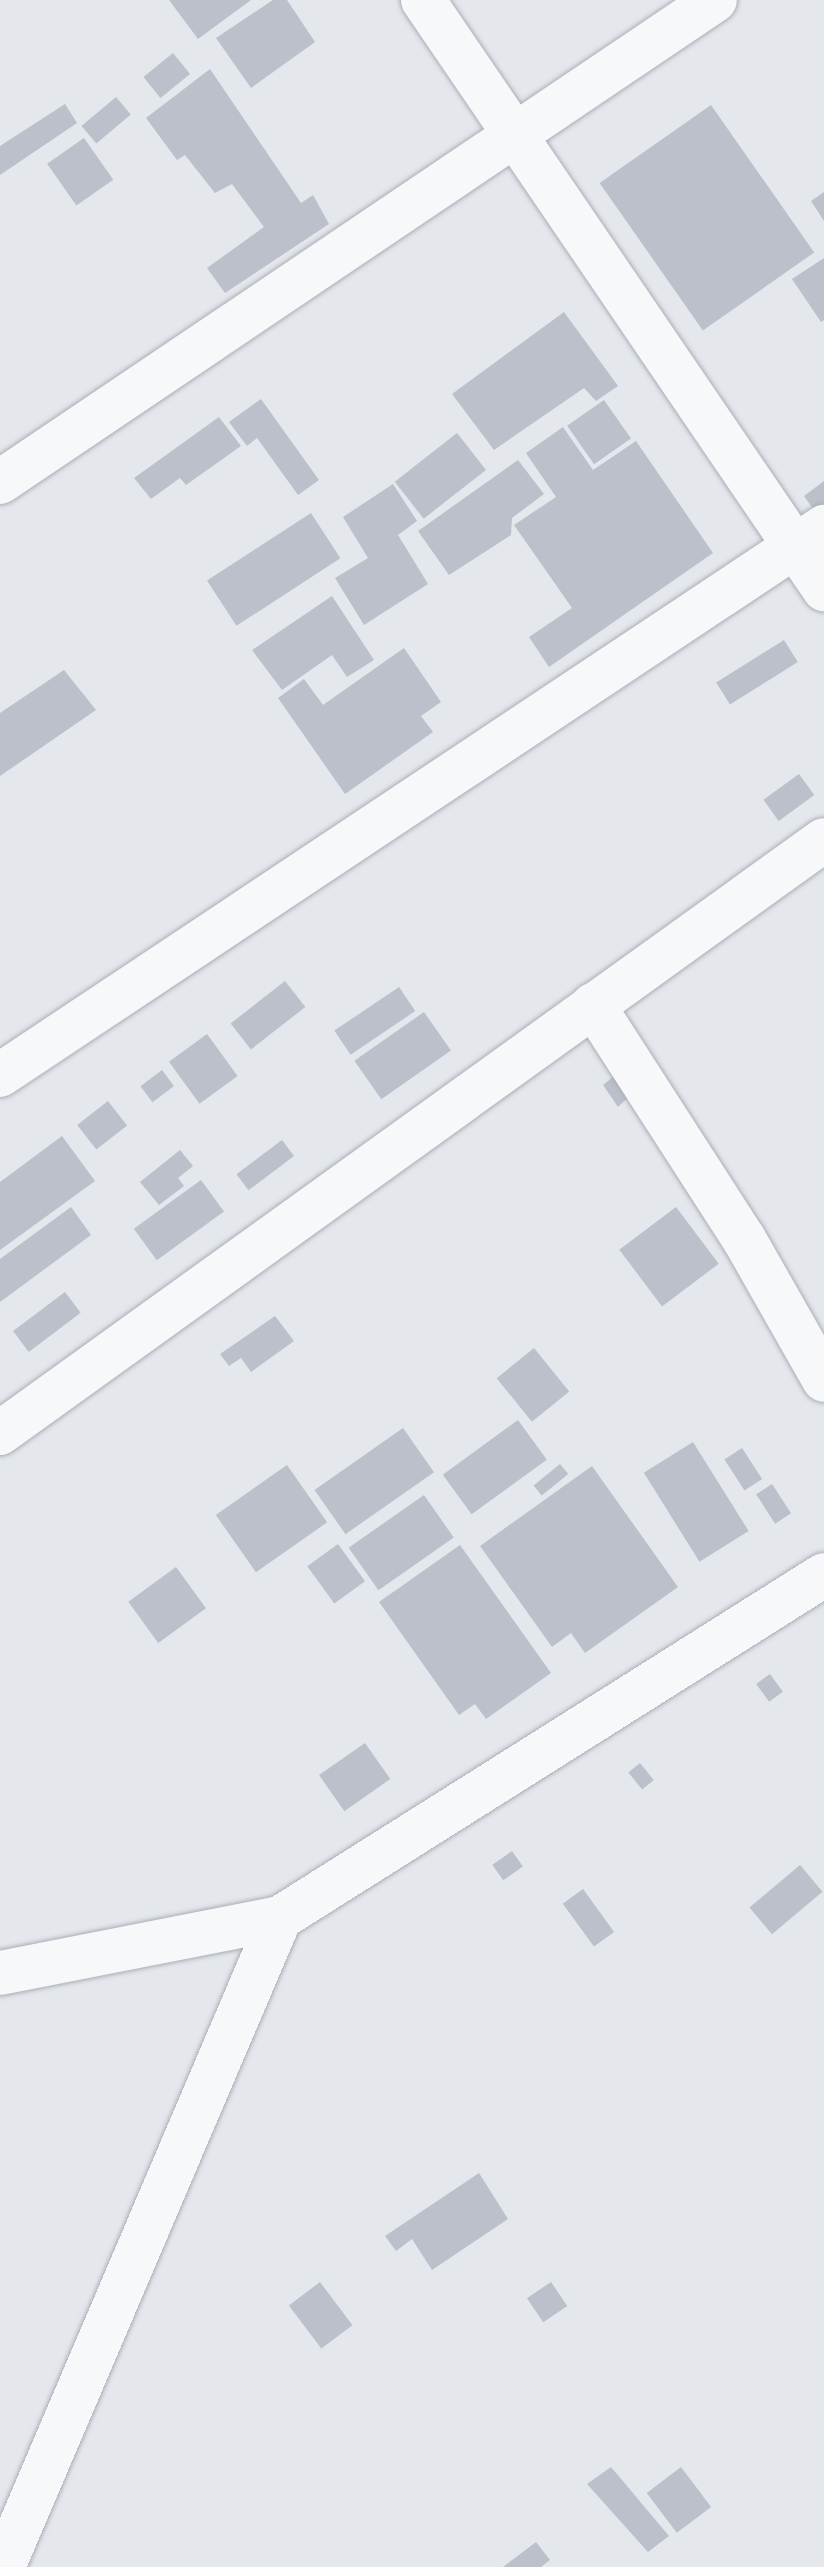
<!DOCTYPE html>
<style>
body{margin:0}
#map{position:relative;width:824px;height:2567px;overflow:hidden;background:#e4e7ec;font-family:Manrope,sans-serif}
div>[style]{position:absolute}
.building>*{inset:0;background:#bbc0ca;transform-origin:0 0}
.roads{filter:drop-shadow(0 0 2px #a9aeb7) drop-shadow(0 0 2px #a9aeb7)}
.street>*{height:44px;margin:-22px;padding:0 22px;transform-origin:22px;border-radius:22px;background:#f7f8fa}
span{translate:-50% -50%;white-space:nowrap;text-align:center;line-height:1.15;-webkit-text-stroke:6px #f4f6f9;paint-order:stroke}
</style>
<div id="map">
<div class="building">
<i style="clip-path:polygon(169px 0,251px 0,198px 39px)"></i>
<i style="clip-path:polygon(273px 0,287px 0,315px 42px,251px 88px,216px 38px)"></i>
<i style="left:173px;top:53px;width:27px;height:38px;rotate:51deg"></i>
<i style="clip-path:polygon(210px 69px,301px 203px,313px 195px,329px 224px,225px 293px,207px 268px,264px 227px,232px 184px,215px 193px,185px 155px,177px 160px,146px 118px)"></i>
<i style="left:116px;top:97px;width:23px;height:45px;rotate:50deg"></i>
<i style="clip-path:polygon(65px 104px,77px 123px,0 175px,0 146px)"></i>
<i style="left:711px;top:105px;width:180px;height:136px;rotate:55deg"></i>
<i style="left:84px;top:138px;width:51px;height:45px;rotate:55deg"></i>
<i style="clip-path:polygon(824px 192px,824px 221px,811px 201px)"></i>
<i style="clip-path:polygon(824px 258px,824px 320px,821px 322px,792px 279px)"></i>
<i style="clip-path:polygon(564px 312px,618px 386px,596px 401px,584px 388px,494px 450px,452px 394px)"></i>
<i style="clip-path:polygon(261px 399px,319px 480px,298px 495px,257px 438px,247px 446px,229px 422px)"></i>
<i style="left:604px;top:400px;width:47px;height:45px;rotate:55deg"></i>
<i style="clip-path:polygon(219px 417px,241px 446px,186px 485px,180px 478px,151px 499px,134px 478px)"></i>
<i style="clip-path:polygon(563px 427px,593px 470px,636px 441px,713px 553px,549px 667px,529px 637px,572px 608px,514px 525px,556px 497px,526px 453px)"></i>
<i style="left:457px;top:433px;width:47px;height:79px;rotate:52deg"></i>
<i style="clip-path:polygon(518px 460px,544px 494px,512px 518px,511px 535px,449px 575px,418px 531px)"></i>
<i style="clip-path:polygon(824px 481px,824px 512px,818px 516px,804px 496px)"></i>
<i style="clip-path:polygon(393px 484px,417px 521px,398px 535px,428px 584px,364px 625px,335px 578px,368px 558px,343px 517px)"></i>
<i style="left:311px;top:513px;width:54px;height:124px;rotate:57deg"></i>
<i style="clip-path:polygon(332px 596px,374px 660px,347px 677px,332px 655px,282px 690px,252px 650px)"></i>
<i style="left:784px;top:640px;width:26px;height:80px;rotate:58deg"></i>
<i style="clip-path:polygon(404px 648px,441px 702px,421px 716px,433px 732px,345px 794px,278px 698px,304px 679px,323px 705px)"></i>
<i style="clip-path:polygon(64px 670px,96px 710px,0 776px,0 713px)"></i>
<i style="left:799px;top:774px;width:26px;height:44px;rotate:54deg"></i>
<i style="left:285px;top:981px;width:33px;height:69px;rotate:52deg"></i>
<i style="left:399px;top:987px;width:29px;height:78px;rotate:56deg"></i>
<i style="left:424px;top:1012px;width:47px;height:85px;rotate:55deg"></i>
<i style="left:207px;top:1034px;width:52px;height:47px;rotate:54deg"></i>
<i style="left:162px;top:1070px;width:20px;height:27px;rotate:53deg"></i>
<i style="clip-path:polygon(620px 1071px,635px 1091px,618px 1107px,603px 1085px)"></i>
<i style="left:108px;top:1101px;width:31px;height:39px;rotate:52deg"></i>
<i style="clip-path:polygon(62px 1136px,95px 1181px,0 1250px,0 1182px)"></i>
<i style="left:282px;top:1140px;width:20px;height:57px;rotate:53deg"></i>
<i style="clip-path:polygon(180px 1150px,193px 1166px,178px 1178px,184px 1186px,159px 1205px,140px 1182px)"></i>
<i style="left:201px;top:1180px;width:39px;height:83px;rotate:54deg"></i>
<i style="clip-path:polygon(71px 1207px,91px 1235px,0 1302px,0 1259px)"></i>
<i style="left:676px;top:1207px;width:71px;height:71px;rotate:53deg"></i>
<i style="left:65px;top:1292px;width:26px;height:65px;rotate:53deg"></i>
<i style="clip-path:polygon(275px 1316px,294px 1341px,251px 1372px,241px 1358px,229px 1366px,220px 1354px)"></i>
<i style="left:534px;top:1348px;width:56px;height:48px;rotate:51deg"></i>
<i style="left:518px;top:1420px;width:49px;height:93px;rotate:54deg"></i>
<i style="left:403px;top:1428px;width:54px;height:108px;rotate:55deg"></i>
<i style="left:693px;top:1442px;width:105px;height:58px;rotate:58deg"></i>
<i style="left:742px;top:1448px;width:37px;height:21px;rotate:57deg"></i>
<i style="left:560px;top:1464px;width:13px;height:34px;rotate:51deg"></i>
<i style="left:287px;top:1465px;width:70px;height:87px;rotate:55deg"></i>
<i style="clip-path:polygon(592px 1466px,678px 1587px,585px 1653px,571px 1633px,552px 1647px,480px 1546px)"></i>
<i style="left:772px;top:1484px;width:35px;height:19px;rotate:57deg"></i>
<i style="left:424px;top:1495px;width:52px;height:92px;rotate:55deg"></i>
<i style="left:338px;top:1544px;width:46px;height:38px;rotate:54deg"></i>
<i style="clip-path:polygon(460px 1545px,551px 1673px,486px 1719px,475px 1704px,459px 1715px,379px 1602px)"></i>
<i style="left:176px;top:1567px;width:51px;height:59px;rotate:54deg"></i>
<i style="left:770px;top:1674px;width:22px;height:17px;rotate:54deg"></i>
<i style="left:365px;top:1743px;width:44px;height:56px;rotate:55deg"></i>
<i style="left:640px;top:1763px;width:22px;height:15px;rotate:51deg"></i>
<i style="left:512px;top:1851px;width:19px;height:24px;rotate:55deg"></i>
<i style="left:800px;top:1865px;width:35px;height:66px;rotate:50deg"></i>
<i style="left:583px;top:1889px;width:53px;height:25px;rotate:54deg"></i>
<i style="clip-path:polygon(479px 2173px,508px 2219px,432px 2270px,412px 2239px,396px 2251px,385px 2236px)"></i>
<i style="left:320px;top:2282px;width:54px;height:39px;rotate:53deg"></i>
<i style="left:551px;top:2282px;width:29px;height:29px;rotate:56deg"></i>
<i style="clip-path:polygon(611px 2467px,669px 2536px,648px 2552px,587px 2484px)"></i>
<i style="left:681px;top:2467px;width:50px;height:43px;rotate:53deg"></i>
<i style="clip-path:polygon(536px 2542px,550px 2560px,541px 2567px,503px 2567px)"></i>
</div>
<div class="roads">
<div class="street">
<i style="left:423px;top:0;width:713px;rotate:55.75deg"></i>
<i style="left:0;top:482px;width:862px;rotate:-33.98deg"></i>
<i style="left:593px;top:1005px;width:278px;rotate:57.2deg"></i>
<i style="left:744px;top:1239px;width:162px;rotate:60.4deg"></i>
<i style="left:0;top:1075px;width:990px;rotate:-33.63deg"></i>
<i style="left:0;top:1433px;width:1015px;rotate:-35.74deg"></i>
<i style="left:0;top:1973px;width:285px;rotate:-11.1deg"></i>
<i style="left:280px;top:1918px;width:643px;rotate:-32.23deg"></i>
<i style="left:3px;top:2567px;width:706px;rotate:-66.89deg"></i>
</div>
</div>
</div>
